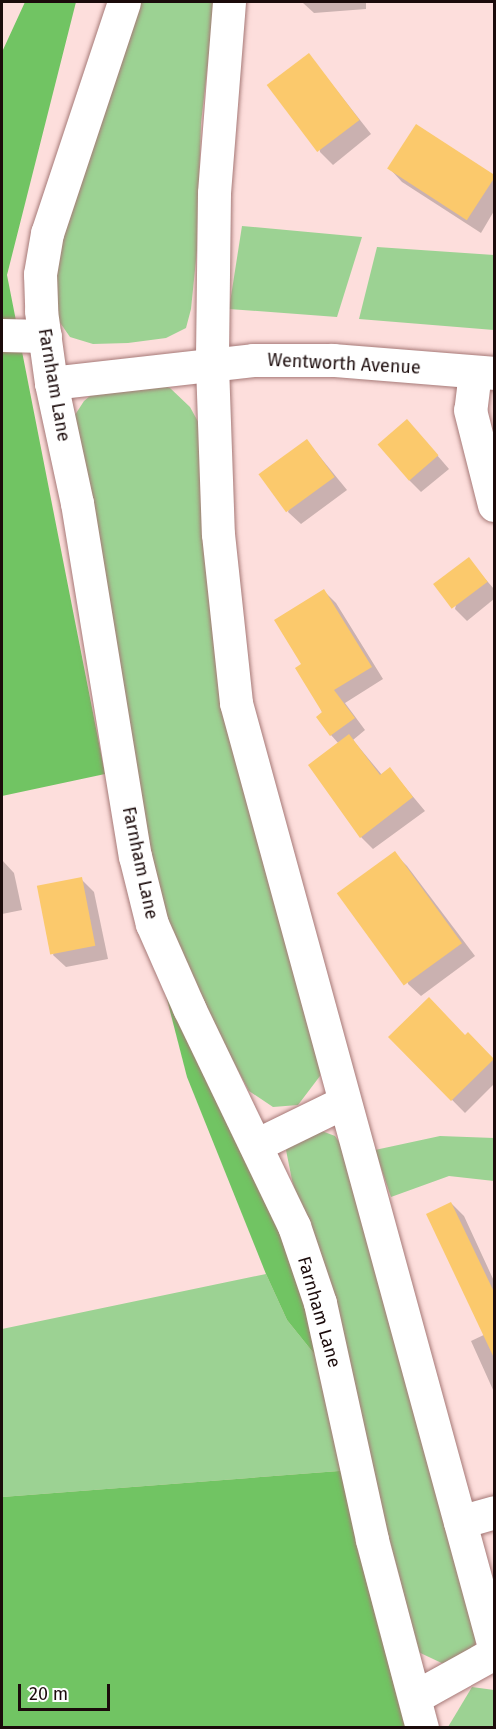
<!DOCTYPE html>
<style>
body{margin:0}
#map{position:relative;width:496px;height:1729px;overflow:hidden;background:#fddedc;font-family:"Fira Sans",sans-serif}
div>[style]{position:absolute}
.green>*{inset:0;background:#9cd293}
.forest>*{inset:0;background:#71c463}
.shadow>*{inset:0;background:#0003}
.building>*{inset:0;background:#fbc96c;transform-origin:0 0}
.roads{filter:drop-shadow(0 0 2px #a67977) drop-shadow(0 0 2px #a67977)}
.minor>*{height:33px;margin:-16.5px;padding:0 16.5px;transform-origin:16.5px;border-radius:16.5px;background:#fff}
span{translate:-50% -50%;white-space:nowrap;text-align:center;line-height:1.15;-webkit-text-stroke:6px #fff;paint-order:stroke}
.street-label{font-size:18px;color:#1b0b0b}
.frame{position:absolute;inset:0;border:3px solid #1b0b0b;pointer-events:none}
.scale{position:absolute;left:18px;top:1684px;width:92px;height:27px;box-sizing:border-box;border:3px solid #1b0b0b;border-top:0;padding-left:8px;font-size:18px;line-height:21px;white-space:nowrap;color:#1b0b0b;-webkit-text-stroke:4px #fff;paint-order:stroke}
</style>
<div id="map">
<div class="green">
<i style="clip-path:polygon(136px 2px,215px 2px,201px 123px,197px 250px,191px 309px,186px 328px,166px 338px,128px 343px,93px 344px,70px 337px,54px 314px,49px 283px,62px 215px)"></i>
<i style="clip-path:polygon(242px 226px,362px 237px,337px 317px,229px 309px)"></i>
<i style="clip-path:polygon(377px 247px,494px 255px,494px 330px,359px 319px)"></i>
<i style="clip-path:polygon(140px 377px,170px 388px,190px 407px,201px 427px,208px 499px,326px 1050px,320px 1076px,298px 1105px,273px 1107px,249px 1091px,219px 1035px,162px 907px,100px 586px,73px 418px,84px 401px,102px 386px)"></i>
<i style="clip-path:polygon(314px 1128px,335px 1136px,344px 1149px,477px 1613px,475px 1648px,448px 1666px,414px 1650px,331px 1311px,292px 1180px,286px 1150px,299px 1133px)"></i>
<i style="clip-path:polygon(440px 1136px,494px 1138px,494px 1181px,449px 1176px,391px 1197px,375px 1150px)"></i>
<i style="clip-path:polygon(266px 1274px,287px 1320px,328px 1371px,352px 1470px,2px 1497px,2px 1329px)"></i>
<i style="clip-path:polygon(472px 1687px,494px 1690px,494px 1727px,448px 1727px)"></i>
</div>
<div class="forest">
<i style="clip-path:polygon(25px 2px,76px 2px,7px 275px,105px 774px,2px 796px,2px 52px)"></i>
<i style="clip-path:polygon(154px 949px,258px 1157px,328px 1371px,287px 1320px,266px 1274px,187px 1077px)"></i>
<i style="clip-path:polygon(352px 1470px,415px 1727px,2px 1728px,2px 1497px)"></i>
</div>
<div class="shadow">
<i style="clip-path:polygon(302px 2px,366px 2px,366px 9px,314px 13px)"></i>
<i style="clip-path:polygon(309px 55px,371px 134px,333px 165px,320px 152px)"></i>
<i style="clip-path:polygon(452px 151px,494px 178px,494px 211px,481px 233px,402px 182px,390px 169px)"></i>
<i style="clip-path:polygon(419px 434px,449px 469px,421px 492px,409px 480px)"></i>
<i style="clip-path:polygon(307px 441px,347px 490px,301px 524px,288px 512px)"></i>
<i style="clip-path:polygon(468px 559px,494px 589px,494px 599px,467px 621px,455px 609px)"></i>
<i style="clip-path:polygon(324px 591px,336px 603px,383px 679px,345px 703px,365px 730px,353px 740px,382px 775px,390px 769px,425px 811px,373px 849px,361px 837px,339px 744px,331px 735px,303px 664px)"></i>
<i style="clip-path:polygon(394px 853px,407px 866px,475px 956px,421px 996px,408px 984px)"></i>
<i style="clip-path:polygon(2px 860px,14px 873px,22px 910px,2px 914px)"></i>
<i style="clip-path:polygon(81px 879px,94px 892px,108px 959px,66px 967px,53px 955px)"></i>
<i style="clip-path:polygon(468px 1034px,494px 1060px,494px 1084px,465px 1113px,390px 1037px,465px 1037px)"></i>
<i style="clip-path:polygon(451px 1203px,464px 1216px,494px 1281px,494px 1392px,471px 1341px,490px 1332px)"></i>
</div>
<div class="building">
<i style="left:309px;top:53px;width:84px;height:53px;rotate:53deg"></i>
<i style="left:416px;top:124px;width:95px;height:53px;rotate:33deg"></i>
<i style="left:407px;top:419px;width:48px;height:39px;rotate:49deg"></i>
<i style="left:307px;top:439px;width:47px;height:60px;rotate:54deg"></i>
<i style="left:469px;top:557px;width:31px;height:45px;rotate:53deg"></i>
<i style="clip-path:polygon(324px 589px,372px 667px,334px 690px,355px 718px,330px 736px,316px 717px,322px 712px,295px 668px,301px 664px,274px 620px)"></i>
<i style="clip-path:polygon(349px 734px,380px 775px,390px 767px,413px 797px,360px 838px,308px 765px)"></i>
<i style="left:395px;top:851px;width:114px;height:72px;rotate:54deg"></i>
<i style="left:82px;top:877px;width:70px;height:46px;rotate:79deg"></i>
<i style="clip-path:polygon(429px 997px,465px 1035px,468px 1032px,494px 1059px,451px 1101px,388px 1037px)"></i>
<i style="clip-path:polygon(451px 1202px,495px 1294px,495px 1360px,426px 1214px)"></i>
</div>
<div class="roads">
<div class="minor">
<i style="left:124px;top:2px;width:243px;rotate:108.4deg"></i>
<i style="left:47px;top:233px;width:42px;rotate:99.7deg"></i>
<i style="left:40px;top:274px;width:37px;rotate:88deg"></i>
<i style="left:41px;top:311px;width:73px;rotate:82.1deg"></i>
<i style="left:51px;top:383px;width:123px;rotate:77.8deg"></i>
<i style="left:77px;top:503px;width:358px;rotate:80.7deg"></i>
<i style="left:135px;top:856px;width:70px;rotate:76deg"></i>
<i style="left:152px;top:924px;width:92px;rotate:66.2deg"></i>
<i style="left:189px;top:1008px;width:242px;rotate:64.3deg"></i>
<i style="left:294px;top:1226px;width:81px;rotate:71.3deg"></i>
<i style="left:320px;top:1303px;width:243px;rotate:77.6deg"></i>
<i style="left:372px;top:1540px;width:195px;rotate:75.1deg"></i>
<i style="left:229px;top:2px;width:192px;rotate:94.5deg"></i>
<i style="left:214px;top:193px;width:172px;rotate:90.7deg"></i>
<i style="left:212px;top:365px;width:169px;rotate:88deg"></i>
<i style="left:218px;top:534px;width:170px;rotate:83.9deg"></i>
<i style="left:236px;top:703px;width:979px;rotate:74.71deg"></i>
<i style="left:2px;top:335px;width:43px;rotate:1.3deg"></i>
<i style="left:475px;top:372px;width:38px;rotate:97deg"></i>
<i style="left:470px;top:410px;width:98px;rotate:75.8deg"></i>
<i style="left:51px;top:383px;width:203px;rotate:-6.5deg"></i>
<i style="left:253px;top:360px;width:80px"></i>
<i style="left:333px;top:360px;width:162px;rotate:4.6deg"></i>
<i style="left:256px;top:1145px;width:98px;rotate:-26deg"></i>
<i style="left:460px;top:1522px;width:35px;rotate:-16deg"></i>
<i style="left:415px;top:1697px;width:90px;rotate:-29.1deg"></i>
</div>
</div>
<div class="street-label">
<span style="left:344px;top:364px;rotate:3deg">Wentworth Avenue</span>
<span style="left:54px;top:385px;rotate:80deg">Farnham Lane</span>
<span style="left:140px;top:863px;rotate:78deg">Farnham Lane</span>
<span style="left:319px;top:1312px;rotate:74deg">Farnham Lane</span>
</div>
<div class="frame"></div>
<div class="scale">20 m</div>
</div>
